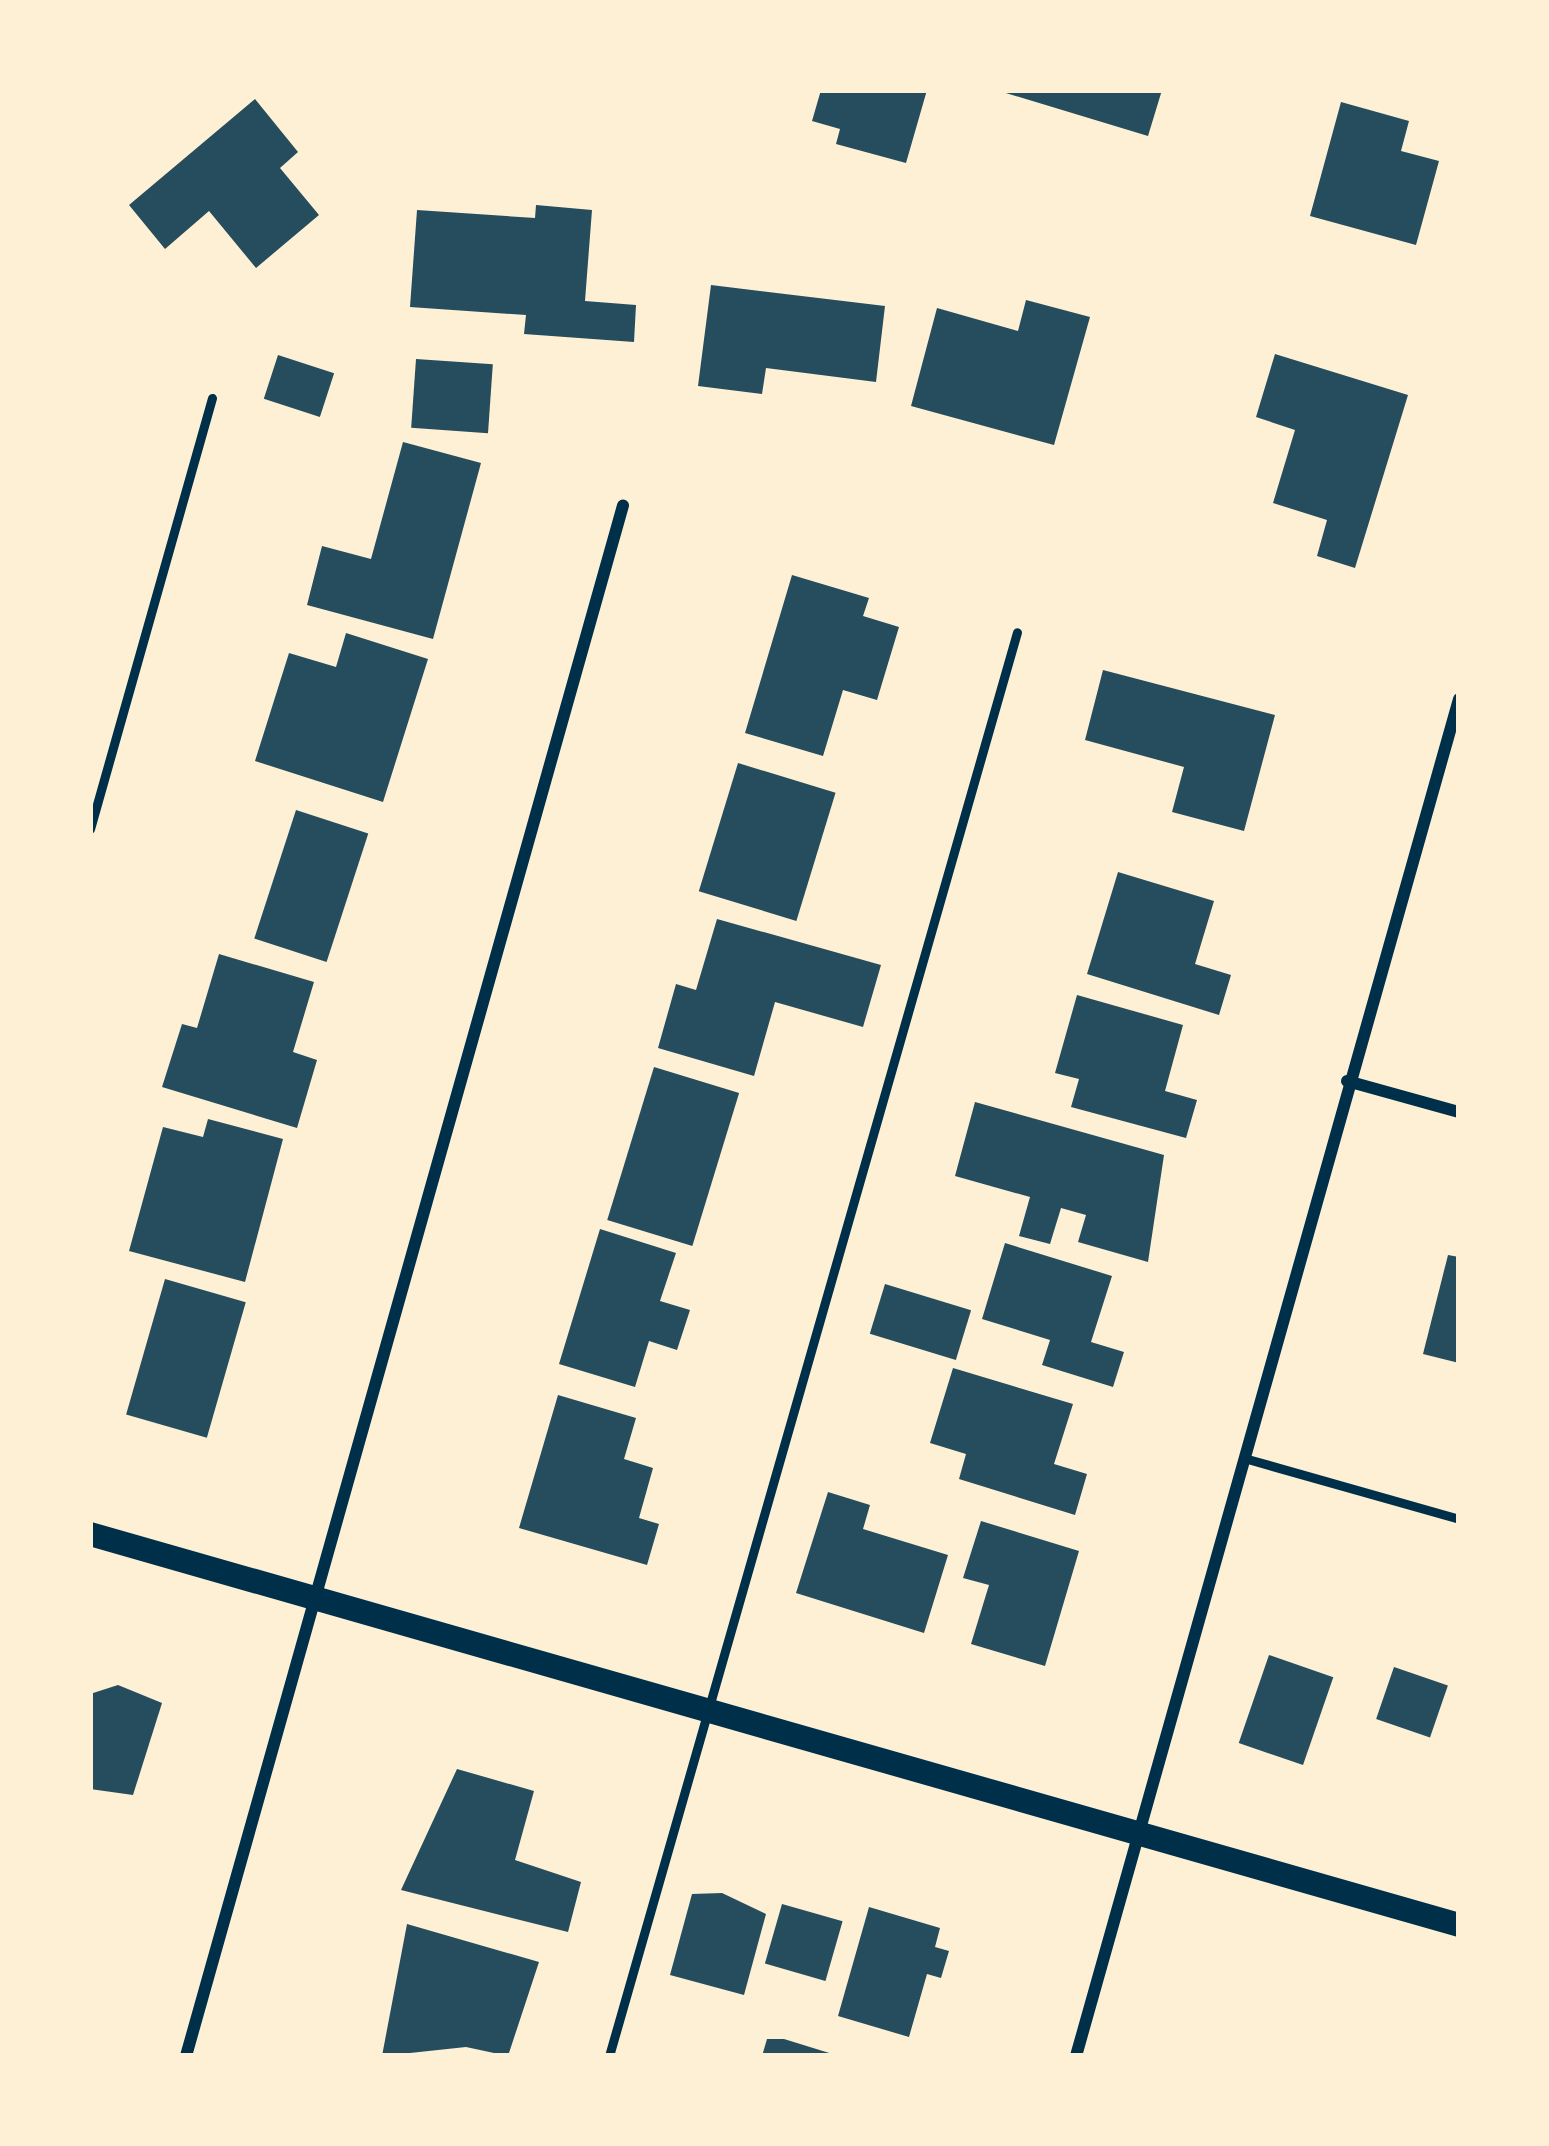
<!DOCTYPE html>
<style>
body{margin:0}
#map{position:relative;width:1549px;height:2146px;overflow:hidden;background:#fdf0d5;font-family:"Public Sans",sans-serif}
div>[style]{position:absolute}
.building>*{inset:0;background:#264d5e;transform-origin:0 0}
.service>*{height:9px;margin:-4.5px;padding:0 4.5px;transform-origin:4.5px;border-radius:4.5px;background:#003049}
.minor>*{height:12px;margin:-6px;padding:0 6px;transform-origin:6px;border-radius:6px;background:#003049}
.secondary>*{height:24px;margin:-12px;padding:0 12px;transform-origin:12px;border-radius:12px;background:#003049}
span{translate:-50% -50%;white-space:nowrap;text-align:center;line-height:1.15;-webkit-text-stroke:10px #fdf0d5;paint-order:stroke}
.frame{position:absolute;inset:0;border:93px solid #fdf0d5;pointer-events:none}
</style>
<div id="map">
<div class="building">
<i style="clip-path:polygon(821px 90px,927px 90px,906px 163px,836px 144px,840px 129px,812px 121px)"></i>
<i style="clip-path:polygon(996px 90px,1162px 90px,1148px 136px)"></i>
<i style="clip-path:polygon(255px 99px,298px 152px,280px 168px,319px 215px,256px 268px,209px 211px,165px 249px,129px 205px)"></i>
<i style="clip-path:polygon(1341px 102px,1409px 121px,1401px 151px,1439px 161px,1416px 245px,1310px 216px)"></i>
<i style="clip-path:polygon(536px 205px,592px 210px,585px 301px,636px 305px,634px 342px,524px 334px,526px 315px,410px 307px,417px 210px,535px 218px)"></i>
<i style="clip-path:polygon(711px 285px,885px 306px,876px 382px,766px 368px,762px 394px,698px 386px)"></i>
<i style="clip-path:polygon(1026px 300px,1090px 317px,1054px 445px,911px 406px,937px 308px,1018px 331px)"></i>
<i style="clip-path:polygon(1275px 354px,1408px 395px,1355px 568px,1317px 556px,1327px 520px,1273px 503px,1295px 430px,1256px 417px)"></i>
<i style="left:278px;top:355px;width:59px;height:46px;rotate:18deg"></i>
<i style="left:416px;top:359px;width:77px;height:69px;rotate:4deg"></i>
<i style="clip-path:polygon(403px 442px,481px 463px,433px 639px,307px 605px,322px 546px,371px 559px)"></i>
<i style="clip-path:polygon(792px 575px,869px 598px,863px 616px,899px 627px,877px 700px,843px 690px,823px 756px,745px 733px)"></i>
<i style="clip-path:polygon(346px 633px,428px 659px,383px 802px,255px 761px,289px 653px,336px 667px)"></i>
<i style="clip-path:polygon(1103px 670px,1275px 715px,1244px 831px,1172px 812px,1184px 767px,1085px 740px)"></i>
<i style="left:738px;top:763px;width:102px;height:134px;rotate:17deg"></i>
<i style="left:296px;top:810px;width:76px;height:135px;rotate:18deg"></i>
<i style="clip-path:polygon(1118px 872px,1214px 901px,1195px 964px,1231px 975px,1219px 1015px,1087px 974px)"></i>
<i style="clip-path:polygon(717px 919px,881px 965px,863px 1027px,775px 1002px,754px 1076px,658px 1048px,676px 984px,696px 990px)"></i>
<i style="clip-path:polygon(219px 954px,314px 982px,293px 1052px,317px 1060px,297px 1128px,162px 1087px,182px 1024px,197px 1028px)"></i>
<i style="clip-path:polygon(1077px 995px,1183px 1025px,1165px 1091px,1197px 1100px,1186px 1138px,1071px 1107px,1079px 1079px,1055px 1073px)"></i>
<i style="left:654px;top:1067px;width:89px;height:160px;rotate:17deg"></i>
<i style="clip-path:polygon(975px 1102px,1164px 1155px,1148px 1262px,1078px 1242px,1086px 1215px,1061px 1208px,1050px 1244px,1019px 1236px,1030px 1197px,955px 1176px)"></i>
<i style="clip-path:polygon(208px 1119px,283px 1139px,245px 1282px,129px 1251px,163px 1127px,203px 1137px)"></i>
<i style="clip-path:polygon(600px 1229px,676px 1253px,660px 1301px,690px 1310px,677px 1350px,649px 1341px,635px 1387px,559px 1364px)"></i>
<i style="clip-path:polygon(1005px 1243px,1112px 1276px,1091px 1342px,1124px 1352px,1113px 1387px,1042px 1365px,1050px 1340px,982px 1319px)"></i>
<i style="clip-path:polygon(1448px 1255px,1459px 1257px,1459px 1363px,1423px 1354px)"></i>
<i style="left:165px;top:1279px;width:84px;height:141px;rotate:16deg"></i>
<i style="left:885px;top:1284px;width:90px;height:52px;rotate:17deg"></i>
<i style="clip-path:polygon(953px 1368px,1073px 1404px,1054px 1464px,1087px 1474px,1075px 1515px,959px 1479px,966px 1454px,930px 1443px)"></i>
<i style="clip-path:polygon(558px 1395px,636px 1418px,624px 1459px,653px 1468px,639px 1518px,659px 1524px,647px 1565px,519px 1528px)"></i>
<i style="clip-path:polygon(828px 1492px,870px 1505px,863px 1529px,948px 1555px,924px 1633px,796px 1593px)"></i>
<i style="clip-path:polygon(981px 1521px,1079px 1551px,1045px 1666px,971px 1644px,989px 1585px,963px 1578px)"></i>
<i style="left:1269px;top:1655px;width:68px;height:93px;rotate:19deg"></i>
<i style="left:1394px;top:1667px;width:57px;height:55px;rotate:19deg"></i>
<i style="clip-path:polygon(118px 1685px,162px 1703px,133px 1795px,90px 1789px,90px 1694px)"></i>
<i style="clip-path:polygon(457px 1769px,534px 1791px,515px 1860px,581px 1882px,568px 1932px,401px 1890px)"></i>
<i style="clip-path:polygon(722px 1893px,766px 1914px,744px 1995px,670px 1975px,692px 1894px)"></i>
<i style="left:782px;top:1904px;width:63px;height:62px;rotate:16deg"></i>
<i style="clip-path:polygon(869px 1907px,940px 1928px,935px 1947px,949px 1951px,941px 1978px,927px 1974px,909px 2037px,838px 2016px)"></i>
<i style="clip-path:polygon(407px 1924px,539px 1962px,508px 2056px,466px 2047px,382px 2056px)"></i>
<i style="clip-path:polygon(767px 2039px,784px 2039px,839px 2056px,762px 2056px)"></i>
</div>
<div class="service">
<i style="left:90px;top:829px;width:448px;rotate:-74.2deg"></i>
<i style="left:1244px;top:1458px;width:223px;rotate:15.8deg"></i>
<i style="left:609px;top:2056px;width:1481px;rotate:-74.01deg"></i>
</div>
<div class="minor">
<i style="left:1347px;top:1081px;width:116px;rotate:15.5deg"></i>
<i style="left:186px;top:2056px;width:1611px;rotate:-74.26deg"></i>
<i style="left:1076px;top:2056px;width:1410px;rotate:-74.24deg"></i>
</div>
<div class="secondary">
<i style="left:90px;top:1534px;width:1424px;rotate:15.94deg"></i>
</div>
<div class="frame"></div>
</div>
